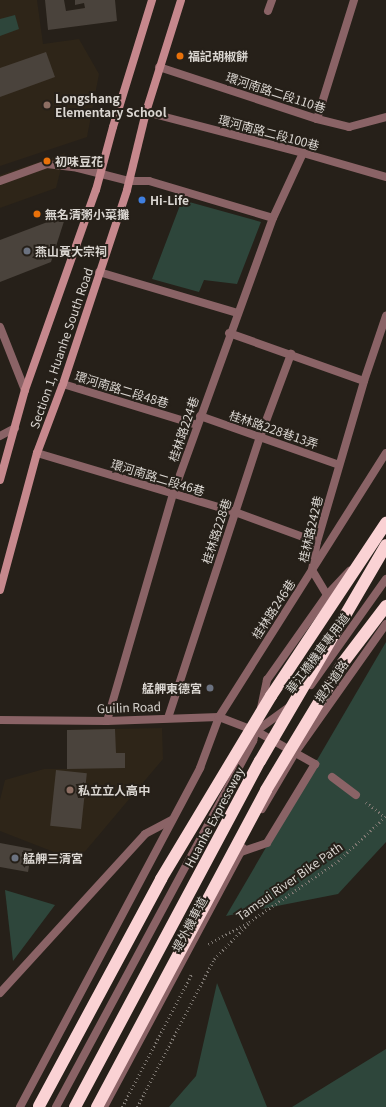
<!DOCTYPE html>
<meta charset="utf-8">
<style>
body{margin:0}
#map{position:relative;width:386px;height:1107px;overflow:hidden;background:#262019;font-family:Georgia,"Noto Sans TC",serif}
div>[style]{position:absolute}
.built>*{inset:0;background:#2e2518}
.green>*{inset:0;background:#2e463b}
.building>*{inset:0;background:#4a433c;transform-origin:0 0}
.path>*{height:2.5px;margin-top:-1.25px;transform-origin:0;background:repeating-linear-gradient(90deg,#7d7771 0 1px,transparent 0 4px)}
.lane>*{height:8px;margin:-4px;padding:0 4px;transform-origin:4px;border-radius:4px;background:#8a6366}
.street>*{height:8px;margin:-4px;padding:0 4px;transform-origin:4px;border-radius:4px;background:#8a6366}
.secondary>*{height:8px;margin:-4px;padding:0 4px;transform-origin:4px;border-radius:4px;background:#c6888d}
.highway-bridge>*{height:12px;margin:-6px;padding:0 6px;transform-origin:6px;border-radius:6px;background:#fad2d4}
.dots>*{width:11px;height:11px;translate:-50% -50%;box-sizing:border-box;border:2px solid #262019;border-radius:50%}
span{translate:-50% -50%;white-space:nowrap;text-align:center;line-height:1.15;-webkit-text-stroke:4px #262019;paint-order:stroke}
.poi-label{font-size:12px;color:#dad6d1;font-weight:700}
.left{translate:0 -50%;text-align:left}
.right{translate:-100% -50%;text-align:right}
.street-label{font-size:12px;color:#dad6d1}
</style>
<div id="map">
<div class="built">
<i style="clip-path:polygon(0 0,37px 0,43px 44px,79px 39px,99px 74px,87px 137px,0 166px)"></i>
<i style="clip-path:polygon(65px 153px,56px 188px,0 208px,0 175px)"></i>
<i style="clip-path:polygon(162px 728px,163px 759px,77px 861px,0 831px,0 800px,5px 780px,44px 769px,67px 769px,67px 730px)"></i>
</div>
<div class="green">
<i style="clip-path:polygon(15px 15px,19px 29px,0 36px,0 19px)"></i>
<i style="clip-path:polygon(182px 200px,261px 222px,237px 284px,204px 280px,199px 292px,152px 279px)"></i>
<i style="clip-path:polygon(386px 642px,386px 842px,338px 894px,226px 916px)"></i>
<i style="clip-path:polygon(5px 890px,55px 905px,13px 961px)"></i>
<i style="clip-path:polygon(217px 983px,267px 1107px,169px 1107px,196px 1076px)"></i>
<i style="clip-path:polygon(386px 1049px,386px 1107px,292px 1107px)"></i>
</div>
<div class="building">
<i style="clip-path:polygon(45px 0,64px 0,66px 11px,85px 8px,84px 3px,75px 5px,75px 0,115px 0,117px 21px,48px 30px)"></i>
<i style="clip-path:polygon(46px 52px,55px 77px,0 97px,0 68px)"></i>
<i style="clip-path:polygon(66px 215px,51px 262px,0 282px,0 240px)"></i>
<i style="clip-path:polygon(115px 729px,116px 753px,125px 753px,125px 768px,67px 769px,67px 730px)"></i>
<i style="left:56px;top:770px;width:31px;height:56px;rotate:6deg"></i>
<i style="clip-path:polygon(0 843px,32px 849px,28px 872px,0 867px)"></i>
</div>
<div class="path">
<i style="left:366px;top:802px;width:24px;rotate:38deg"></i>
<i style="left:208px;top:944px;width:47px;rotate:-28.2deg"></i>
<i style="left:249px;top:922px;width:108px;rotate:-34.4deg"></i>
<i style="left:338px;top:861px;width:66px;rotate:-43.2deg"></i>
<i style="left:122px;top:1107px;width:151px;rotate:-62.4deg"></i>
<i style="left:137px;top:1107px;width:167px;rotate:-62.5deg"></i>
<i style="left:214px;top:959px;width:49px;rotate:-45.8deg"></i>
</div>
<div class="lane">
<i style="left:0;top:327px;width:68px;rotate:68.4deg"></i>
<i style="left:0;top:436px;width:17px;rotate:-28deg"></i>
<i style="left:327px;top:595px;width:33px;rotate:-47deg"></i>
<i style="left:295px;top:753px;width:158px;rotate:-54.8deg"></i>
<i style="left:332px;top:777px;width:30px;rotate:37deg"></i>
</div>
<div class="street">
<i style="left:268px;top:11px;width:12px;rotate:-70deg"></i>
<i style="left:159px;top:67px;width:166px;rotate:18.2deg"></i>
<i style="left:317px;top:119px;width:33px;rotate:14deg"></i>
<i style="left:349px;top:127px;width:38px;rotate:-15deg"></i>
<i style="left:146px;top:112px;width:162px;rotate:14.6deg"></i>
<i style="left:303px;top:153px;width:86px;rotate:16.1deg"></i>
<i style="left:317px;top:119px;width:125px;rotate:-72.7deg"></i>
<i style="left:0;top:181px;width:50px;rotate:-19.9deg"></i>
<i style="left:47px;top:164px;width:31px;rotate:7deg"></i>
<i style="left:78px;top:168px;width:53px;rotate:14.3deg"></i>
<i style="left:129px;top:181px;width:20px"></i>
<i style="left:149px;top:181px;width:129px;rotate:16.6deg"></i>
<i style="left:99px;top:272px;width:144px;rotate:16.5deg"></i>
<i style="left:229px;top:333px;width:143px;rotate:19.6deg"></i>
<i style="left:63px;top:384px;width:140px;rotate:17deg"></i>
<i style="left:200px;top:416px;width:147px;rotate:19.4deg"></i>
<i style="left:37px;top:453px;width:207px;rotate:16.6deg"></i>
<i style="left:235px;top:512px;width:87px;rotate:20.1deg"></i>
<i style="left:311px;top:685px;width:130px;rotate:-54.7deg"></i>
<i style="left:261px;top:708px;width:29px;rotate:-78deg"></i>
<i style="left:267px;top:680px;width:104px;rotate:-54.8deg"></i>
<i style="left:327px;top:595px;width:29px;rotate:-121deg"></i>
<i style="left:312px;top:570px;width:28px;rotate:-80deg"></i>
<i style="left:317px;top:542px;width:168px;rotate:-73.7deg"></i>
<i style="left:364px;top:381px;width:69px;rotate:-71.3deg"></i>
<i style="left:168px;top:718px;width:296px;rotate:-71.9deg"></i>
<i style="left:260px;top:437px;width:89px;rotate:-69.5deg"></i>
<i style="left:0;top:720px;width:107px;rotate:0.5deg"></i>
<i style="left:107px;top:721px;width:112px;rotate:-2deg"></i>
<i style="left:219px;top:717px;width:40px;rotate:21deg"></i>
<i style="left:256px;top:731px;width:68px;rotate:29.2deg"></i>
<i style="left:315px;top:764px;width:92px;rotate:121.3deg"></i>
<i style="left:267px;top:843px;width:28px;rotate:161deg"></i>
<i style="left:107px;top:721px;width:236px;rotate:-73.8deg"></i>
<i style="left:173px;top:494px;width:294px;rotate:-70.1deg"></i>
<i style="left:273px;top:218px;width:72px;rotate:-65.2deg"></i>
<i style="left:256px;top:731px;width:41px;rotate:-36deg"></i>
<i style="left:262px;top:809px;width:65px;rotate:-59.5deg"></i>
<i style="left:0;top:993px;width:215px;rotate:-47.6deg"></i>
<i style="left:145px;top:834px;width:30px;rotate:-28deg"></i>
<i style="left:20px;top:1107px;width:384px;rotate:-62deg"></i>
<i style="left:200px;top:768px;width:54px;rotate:-69.6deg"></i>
<i style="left:219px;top:717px;width:312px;rotate:-57.7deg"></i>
<i style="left:56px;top:1107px;width:416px;rotate:-61.7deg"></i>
<i style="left:253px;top:741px;width:16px;rotate:-76deg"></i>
<i style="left:104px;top:1107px;width:294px;rotate:-61.8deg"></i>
</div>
<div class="secondary">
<i style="left:0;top:480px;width:93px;rotate:-74.5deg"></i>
<i style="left:25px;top:390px;width:212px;rotate:-70.5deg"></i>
<i style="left:96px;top:190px;width:65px;rotate:-74.9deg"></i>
<i style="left:113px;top:127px;width:133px;rotate:-72.9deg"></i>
<i style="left:0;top:590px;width:142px;rotate:-74.9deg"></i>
<i style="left:37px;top:453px;width:74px;rotate:-69.4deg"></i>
<i style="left:63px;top:384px;width:204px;rotate:-71.7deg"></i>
<i style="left:127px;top:190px;width:80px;rotate:-76.3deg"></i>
<i style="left:146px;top:112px;width:117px;rotate:-72.6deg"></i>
</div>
<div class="highway-bridge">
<i style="left:39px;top:1106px;width:258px;rotate:-61.7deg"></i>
<i style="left:161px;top:879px;width:214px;rotate:-59deg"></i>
<i style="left:271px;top:696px;width:208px;rotate:-56.4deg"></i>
<i style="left:75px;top:1107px;width:392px;rotate:-61.9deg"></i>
<i style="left:260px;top:761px;width:250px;rotate:-59.7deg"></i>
<i style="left:97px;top:1107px;width:359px;rotate:-61.9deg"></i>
<i style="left:266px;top:790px;width:147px;rotate:-58.9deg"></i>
<i style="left:342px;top:664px;width:73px;rotate:-52.8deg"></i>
</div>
<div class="dots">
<i style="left:180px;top:56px;background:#e8710a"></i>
<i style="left:47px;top:105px;background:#8d6e63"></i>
<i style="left:47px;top:161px;background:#e8710a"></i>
<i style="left:142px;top:200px;background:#3f7fe0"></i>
<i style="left:37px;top:214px;background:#e8710a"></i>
<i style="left:27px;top:251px;background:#6b7280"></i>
<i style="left:210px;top:688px;background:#6b7280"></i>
<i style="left:70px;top:790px;background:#8d6e63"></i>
<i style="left:15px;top:858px;background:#6b7280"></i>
</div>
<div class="poi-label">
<span class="left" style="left:188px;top:56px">福記胡椒餅</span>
<span class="left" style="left:55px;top:105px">Longshang<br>Elementary School</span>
<span class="left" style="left:55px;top:161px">初味豆花</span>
<span class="left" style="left:150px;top:200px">Hi-Life</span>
<span class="left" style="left:45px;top:214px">無名清粥小菜攤</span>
<span class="left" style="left:35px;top:251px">燕山黃大宗祠</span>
<span class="right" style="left:202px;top:688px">艋舺東德宮</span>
<span class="left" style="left:78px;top:790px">私立立人高中</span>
<span class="left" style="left:23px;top:858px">艋舺三清宮</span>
</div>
<div class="street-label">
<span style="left:276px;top:92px;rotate:18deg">環河南路二段110巷</span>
<span style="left:269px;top:132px;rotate:15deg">環河南路二段100巷</span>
<span style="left:61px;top:348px;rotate:-71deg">Section 1, Huanhe South Road</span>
<span style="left:122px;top:389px;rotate:17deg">環河南路二段48巷</span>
<span style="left:183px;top:429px;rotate:-71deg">桂林路224巷</span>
<span style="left:274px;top:429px;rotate:19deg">桂林路228巷13弄</span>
<span style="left:158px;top:477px;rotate:17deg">環河南路二段46巷</span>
<span style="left:310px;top:529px;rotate:-77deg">桂林路242巷</span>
<span style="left:216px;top:531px;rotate:-72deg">桂林路228巷</span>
<span style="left:273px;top:609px;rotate:-57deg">桂林路246巷</span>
<span style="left:317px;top:653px;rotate:-53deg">華江橋機車專用道</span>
<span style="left:331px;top:681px;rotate:-55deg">提外道路</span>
<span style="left:129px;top:707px;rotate:-2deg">Guilin Road</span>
<span style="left:214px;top:817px;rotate:-62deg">Huanhe Expressway</span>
<span style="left:289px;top:881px;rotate:-35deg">Tamsui River Bike Path</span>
<span style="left:189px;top:924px;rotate:-62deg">堤外機車道</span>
</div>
</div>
